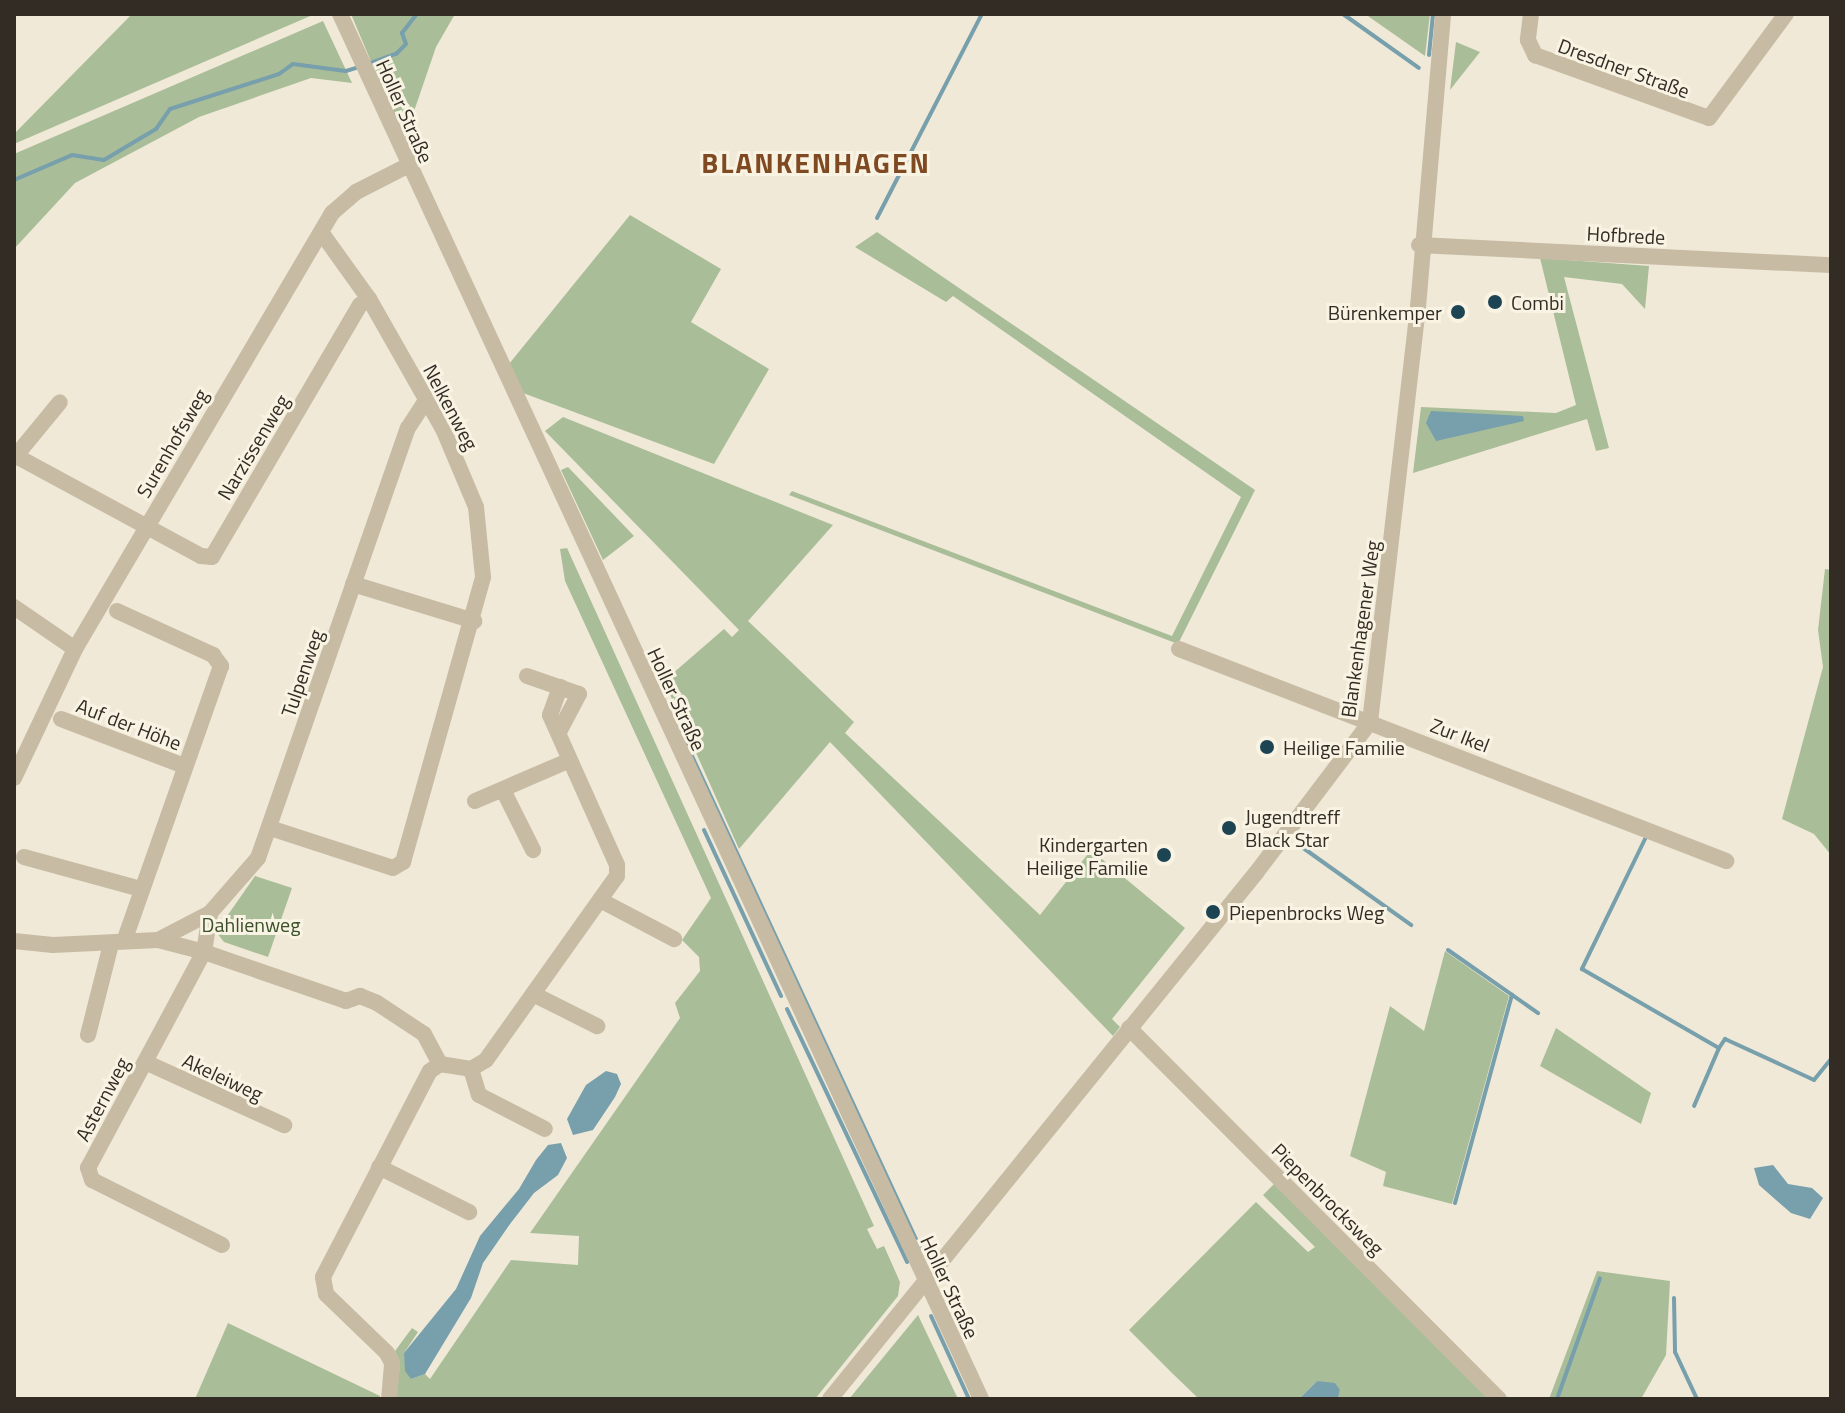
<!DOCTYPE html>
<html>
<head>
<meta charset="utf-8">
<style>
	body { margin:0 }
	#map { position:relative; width:1845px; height:1413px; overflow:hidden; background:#f0e9d7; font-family:"Titillium Web",sans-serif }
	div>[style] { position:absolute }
	.green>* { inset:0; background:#a9be98 }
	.water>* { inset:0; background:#779fac }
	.stream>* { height:4px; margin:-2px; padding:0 2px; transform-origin:2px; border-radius:2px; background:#779fac }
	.minor>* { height:16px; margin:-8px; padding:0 8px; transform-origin:8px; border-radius:8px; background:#c7bba4 }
	.dots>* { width:22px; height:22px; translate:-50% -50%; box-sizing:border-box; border:4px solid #f8f3e3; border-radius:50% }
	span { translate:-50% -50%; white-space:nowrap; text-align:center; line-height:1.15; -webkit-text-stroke:6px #f8f3e3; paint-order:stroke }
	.street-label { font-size:20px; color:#332c25 }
	.poi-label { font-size:20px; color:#332c25 }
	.left { translate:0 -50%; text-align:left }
	.right { translate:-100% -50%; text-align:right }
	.park-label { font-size:20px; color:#3a502a }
	.district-label { font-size:28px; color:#7f4a21; font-weight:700; letter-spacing:2px }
	.frame { position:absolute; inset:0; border:16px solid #332c25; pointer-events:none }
</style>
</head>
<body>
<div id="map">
	<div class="green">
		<div style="clip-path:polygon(132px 14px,315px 14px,14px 144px,14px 134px)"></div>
		<div style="clip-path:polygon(351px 14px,455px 14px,436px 47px,411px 120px,396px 121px)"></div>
		<div style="clip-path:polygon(1365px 14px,1430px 14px,1425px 56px)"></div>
		<div style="clip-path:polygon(323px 21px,352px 83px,311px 78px,199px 117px,75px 183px,14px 249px,14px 154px)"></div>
		<div style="clip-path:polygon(1456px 42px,1480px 52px,1450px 90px)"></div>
		<div style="clip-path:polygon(630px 215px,721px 269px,691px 322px,769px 369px,714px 464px,523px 393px,509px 364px)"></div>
		<div style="clip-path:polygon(877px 232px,1255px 490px,1178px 644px,789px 495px,792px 491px,1172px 636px,1241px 497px,953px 296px,946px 302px,855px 247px)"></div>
		<div style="clip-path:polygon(1540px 258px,1649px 266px,1645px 309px,1622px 284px,1564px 277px,1609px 448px,1596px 451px,1587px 419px,1413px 473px,1421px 407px,1556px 413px,1576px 405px)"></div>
		<div style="clip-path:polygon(563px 417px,833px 525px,748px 621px,854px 722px,845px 733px,1040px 915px,1091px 850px,1185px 928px,1112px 1019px,1120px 1027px,1113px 1036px,830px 742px,739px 849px,664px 681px,724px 629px,732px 637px,739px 630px,545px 431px)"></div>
		<div style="clip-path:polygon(568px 467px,634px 536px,603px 560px,561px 470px)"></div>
		<div style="clip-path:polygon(567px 548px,874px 1226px,867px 1229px,877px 1249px,884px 1246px,900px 1282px,898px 1296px,815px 1399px,396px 1399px,400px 1362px,395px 1351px,412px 1328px,418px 1332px,404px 1353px,411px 1379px,425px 1374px,430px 1379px,511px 1260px,578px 1265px,579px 1236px,530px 1233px,680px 1018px,675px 1003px,700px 971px,699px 957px,682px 940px,711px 898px,565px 581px,560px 549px)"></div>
		<div style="clip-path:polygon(1825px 569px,1831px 570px,1831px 855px,1814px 834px,1782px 819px,1823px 667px,1818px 630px)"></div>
		<div style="clip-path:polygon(255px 876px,292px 888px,268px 957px,224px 942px,216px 932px)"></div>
		<div style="clip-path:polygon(1445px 951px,1509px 996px,1452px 1204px,1383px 1186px,1386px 1172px,1350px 1156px,1390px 1006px,1424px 1031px)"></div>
		<div style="clip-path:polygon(1556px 1028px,1651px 1093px,1641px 1124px,1540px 1066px)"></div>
		<div style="clip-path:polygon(1275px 1183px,1491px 1399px,1338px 1399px,1340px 1390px,1317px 1381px,1299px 1399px,1199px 1399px,1172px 1373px,1129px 1330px,1256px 1202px,1308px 1252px,1315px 1247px,1263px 1195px)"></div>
		<div style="clip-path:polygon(1597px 1271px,1670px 1281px,1666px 1355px,1641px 1399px,1549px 1399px)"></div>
		<div style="clip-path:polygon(918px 1315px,958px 1399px,849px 1399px)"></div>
		<div style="clip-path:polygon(228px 1323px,380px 1396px,380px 1399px,195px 1399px)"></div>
	</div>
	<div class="water">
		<div style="clip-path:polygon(1431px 411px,1523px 416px,1524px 421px,1436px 441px,1426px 423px)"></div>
		<div style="clip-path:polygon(606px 1071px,617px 1074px,621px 1084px,615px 1097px,593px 1130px,573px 1135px,567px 1119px,586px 1085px)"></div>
		<div style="clip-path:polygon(561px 1143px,567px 1158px,558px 1175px,534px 1193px,510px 1224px,483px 1263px,471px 1298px,425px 1374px,411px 1379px,405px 1371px,404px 1353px,456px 1289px,480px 1236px,519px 1189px,536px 1160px,548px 1145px)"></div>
		<div style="clip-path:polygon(1773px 1165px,1788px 1184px,1812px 1188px,1823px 1198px,1810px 1219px,1791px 1213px,1759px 1185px,1754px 1168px)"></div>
		<div style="clip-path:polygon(1317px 1381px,1335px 1383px,1340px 1390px,1338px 1399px,1299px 1399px)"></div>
	</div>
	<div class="stream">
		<div style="left:1343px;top:14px;width:93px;rotate:35.4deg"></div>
		<div style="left:1429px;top:55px;width:41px;rotate:-84.4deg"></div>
		<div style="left:368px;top:64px;width:30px;rotate:-20deg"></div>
		<div style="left:396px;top:54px;width:14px;rotate:-45deg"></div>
		<div style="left:406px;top:44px;width:12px;rotate:-110deg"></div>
		<div style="left:402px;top:33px;width:24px;rotate:-52deg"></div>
		<div style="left:14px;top:180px;width:63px;rotate:-23.3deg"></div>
		<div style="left:72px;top:155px;width:32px;rotate:9deg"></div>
		<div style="left:104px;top:160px;width:61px;rotate:-30.8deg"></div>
		<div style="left:156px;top:129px;width:24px;rotate:-55deg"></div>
		<div style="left:170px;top:109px;width:114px;rotate:-17.8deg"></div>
		<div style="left:279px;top:74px;width:17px;rotate:-36deg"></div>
		<div style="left:293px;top:64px;width:53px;rotate:7.5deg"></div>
		<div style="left:346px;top:71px;width:14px;rotate:-17deg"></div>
		<div style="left:877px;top:218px;width:229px;rotate:-62.8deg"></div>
		<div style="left:679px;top:728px;width:573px;rotate:65.13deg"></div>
		<div style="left:704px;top:830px;width:183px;rotate:65.1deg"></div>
		<div style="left:1646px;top:837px;width:147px;rotate:115.9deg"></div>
		<div style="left:1582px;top:969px;width:158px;rotate:30deg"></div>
		<div style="left:1719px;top:1048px;width:63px;rotate:113.3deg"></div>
		<div style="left:1299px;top:845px;width:138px;rotate:35.5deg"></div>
		<div style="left:1448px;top:950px;width:110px;rotate:35deg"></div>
		<div style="left:787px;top:1009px;width:280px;rotate:64.6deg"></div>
		<div style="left:1719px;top:1048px;width:11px;rotate:-56deg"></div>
		<div style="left:1725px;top:1039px;width:98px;rotate:24.7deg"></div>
		<div style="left:1814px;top:1080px;width:27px;rotate:-51deg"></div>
		<div style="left:1455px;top:1203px;width:216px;rotate:-74.7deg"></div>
		<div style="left:1674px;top:1298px;width:54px;rotate:88.9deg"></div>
		<div style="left:1675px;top:1352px;width:52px;rotate:64.9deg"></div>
		<div style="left:931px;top:1316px;width:91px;rotate:65.4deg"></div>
		<div style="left:1557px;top:1399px;width:128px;rotate:-70.4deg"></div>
	</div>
	<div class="minor">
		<div style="left:340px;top:14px;width:1526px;rotate:65.16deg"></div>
		<div style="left:1531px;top:14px;width:26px;rotate:97deg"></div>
		<div style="left:1528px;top:40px;width:17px;rotate:65deg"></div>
		<div style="left:1535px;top:55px;width:185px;rotate:19.9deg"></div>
		<div style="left:1709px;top:118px;width:129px;rotate:-53.5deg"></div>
		<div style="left:1419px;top:245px;width:412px;rotate:2.8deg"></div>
		<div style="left:16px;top:456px;width:210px;rotate:28.4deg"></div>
		<div style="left:201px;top:556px;width:11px;rotate:5deg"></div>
		<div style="left:212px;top:557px;width:292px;rotate:-59.6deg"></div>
		<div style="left:360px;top:305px;width:11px;rotate:-34deg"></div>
		<div style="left:14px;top:458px;width:72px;rotate:-50.6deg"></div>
		<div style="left:353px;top:584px;width:127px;rotate:17deg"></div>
		<div style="left:14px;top:607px;width:74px;rotate:34.5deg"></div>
		<div style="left:117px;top:611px;width:106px;rotate:24.6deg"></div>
		<div style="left:213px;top:655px;width:14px;rotate:54deg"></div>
		<div style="left:221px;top:666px;width:288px;rotate:109.4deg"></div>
		<div style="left:1179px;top:649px;width:587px;rotate:21.18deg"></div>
		<div style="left:527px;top:676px;width:55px;rotate:19.1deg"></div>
		<div style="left:579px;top:694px;width:43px;rotate:117.8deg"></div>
		<div style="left:61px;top:719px;width:132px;rotate:20.9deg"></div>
		<div style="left:14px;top:778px;width:143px;rotate:-64.7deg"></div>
		<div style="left:75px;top:649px;width:506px;rotate:-59.48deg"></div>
		<div style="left:332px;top:213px;width:32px;rotate:-41deg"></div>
		<div style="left:356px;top:192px;width:57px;rotate:-27deg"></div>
		<div style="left:504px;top:792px;width:65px;rotate:63.4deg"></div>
		<div style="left:475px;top:801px;width:103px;rotate:-23.3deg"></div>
		<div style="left:270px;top:828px;width:129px;rotate:18deg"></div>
		<div style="left:393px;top:868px;width:12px;rotate:-31deg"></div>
		<div style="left:403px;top:862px;width:296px;rotate:-74.3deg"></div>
		<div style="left:483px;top:577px;width:70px;rotate:-95.7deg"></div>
		<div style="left:476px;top:507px;width:85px;rotate:-112.9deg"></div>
		<div style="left:443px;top:429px;width:150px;rotate:-119.6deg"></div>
		<div style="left:369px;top:299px;width:82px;rotate:-125.6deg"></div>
		<div style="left:24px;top:857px;width:121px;rotate:15.3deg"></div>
		<div style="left:600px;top:900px;width:84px;rotate:27.8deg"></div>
		<div style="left:158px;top:940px;width:59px;rotate:-27.4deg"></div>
		<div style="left:14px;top:941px;width:39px;rotate:6deg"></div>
		<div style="left:53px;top:945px;width:105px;rotate:-2.7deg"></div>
		<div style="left:158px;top:940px;width:48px;rotate:14.6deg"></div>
		<div style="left:204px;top:952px;width:150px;rotate:19deg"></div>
		<div style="left:346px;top:1001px;width:15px;rotate:-20deg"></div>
		<div style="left:360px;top:996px;width:18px;rotate:22deg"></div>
		<div style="left:377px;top:1003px;width:56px;rotate:33.4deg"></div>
		<div style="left:424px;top:1034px;width:34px;rotate:62deg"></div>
		<div style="left:440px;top:1064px;width:31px;rotate:9deg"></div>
		<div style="left:471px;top:1069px;width:17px;rotate:-31deg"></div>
		<div style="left:486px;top:1060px;width:226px;rotate:-54.6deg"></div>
		<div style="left:617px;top:876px;width:11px;rotate:-90deg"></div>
		<div style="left:617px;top:865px;width:164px;rotate:-114.1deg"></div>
		<div style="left:550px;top:715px;width:30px;rotate:-70deg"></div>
		<div style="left:533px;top:994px;width:72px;rotate:26.6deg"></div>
		<div style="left:1129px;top:1028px;width:524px;rotate:45.08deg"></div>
		<div style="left:88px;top:1035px;width:94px;rotate:-75.8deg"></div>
		<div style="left:145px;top:1062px;width:153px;rotate:24.4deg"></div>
		<div style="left:471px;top:1069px;width:27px;rotate:73deg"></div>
		<div style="left:479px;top:1095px;width:74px;rotate:27.3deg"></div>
		<div style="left:379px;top:1167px;width:101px;rotate:26.6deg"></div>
		<div style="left:222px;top:1245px;width:145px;rotate:-153.4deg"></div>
		<div style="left:92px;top:1180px;width:13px;rotate:-108deg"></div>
		<div style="left:88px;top:1168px;width:245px;rotate:-61.8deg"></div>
		<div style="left:204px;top:952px;width:39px;rotate:-81deg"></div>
		<div style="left:210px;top:913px;width:73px;rotate:-48.9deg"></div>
		<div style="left:258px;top:858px;width:455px;rotate:-70.8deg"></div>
		<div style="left:408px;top:428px;width:35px;rotate:-57deg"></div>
		<div style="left:389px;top:1399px;width:36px;rotate:-85deg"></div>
		<div style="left:392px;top:1363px;width:11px;rotate:-117deg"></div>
		<div style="left:387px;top:1353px;width:85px;rotate:-136deg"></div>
		<div style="left:326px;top:1294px;width:17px;rotate:-100deg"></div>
		<div style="left:323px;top:1277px;width:232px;rotate:-62.6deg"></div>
		<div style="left:430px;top:1071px;width:12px;rotate:-35deg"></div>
		<div style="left:830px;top:1399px;width:677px;rotate:-51deg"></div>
		<div style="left:1256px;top:873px;width:189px;rotate:-52.9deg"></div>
		<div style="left:1370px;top:722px;width:418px;rotate:-83.4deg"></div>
		<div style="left:1418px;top:307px;width:294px;rotate:-85.1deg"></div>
	</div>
	<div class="dots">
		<div style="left:1495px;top:302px;background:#1c4453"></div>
		<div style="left:1458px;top:312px;background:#1c4453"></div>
		<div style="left:1267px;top:747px;background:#1c4453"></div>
		<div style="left:1229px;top:828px;background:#1c4453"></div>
		<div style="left:1164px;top:855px;background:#1c4453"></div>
		<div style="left:1213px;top:912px;background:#1c4453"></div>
	</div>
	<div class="street-label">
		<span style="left:1624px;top:68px;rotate:20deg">Dresdner Straße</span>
		<span style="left:405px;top:111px;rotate:66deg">Holler Straße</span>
		<span style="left:1626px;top:235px;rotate:3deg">Hofbrede</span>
		<span style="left:451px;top:407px;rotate:62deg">Nelkenweg</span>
		<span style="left:172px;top:443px;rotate:-60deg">Surenhofsweg</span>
		<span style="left:253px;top:447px;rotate:-59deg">Narzissenweg</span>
		<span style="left:1360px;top:629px;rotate:-82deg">Blankenhagener Weg</span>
		<span style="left:302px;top:673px;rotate:-71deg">Tulpenweg</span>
		<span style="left:677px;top:699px;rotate:65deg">Holler Straße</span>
		<span style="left:129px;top:724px;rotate:21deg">Auf der Höhe</span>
		<span style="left:1460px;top:735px;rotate:21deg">Zur Ikel</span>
		<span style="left:223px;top:1077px;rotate:25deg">Akeleiweg</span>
		<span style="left:102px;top:1099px;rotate:-62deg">Asternweg</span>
		<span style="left:1328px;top:1199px;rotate:45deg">Piepenbrocksweg</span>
		<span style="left:950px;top:1287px;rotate:65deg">Holler Straße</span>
	</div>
	<div class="poi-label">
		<span class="left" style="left:1511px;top:302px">Combi</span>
		<span class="right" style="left:1442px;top:312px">Bürenkemper</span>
		<span class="left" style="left:1283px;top:747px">Heilige Familie</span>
		<span class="left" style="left:1245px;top:828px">Jugendtreff<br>Black Star</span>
		<span class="right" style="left:1148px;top:856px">Kindergarten<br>Heilige Familie</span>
		<span class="left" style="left:1229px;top:912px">Piepenbrocks Weg</span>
	</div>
	<div class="park-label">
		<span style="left:251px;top:924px">Dahlienweg</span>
	</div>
	<div class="district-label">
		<span style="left:816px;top:163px">BLANKENHAGEN</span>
	</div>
	<div class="frame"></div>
</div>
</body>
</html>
